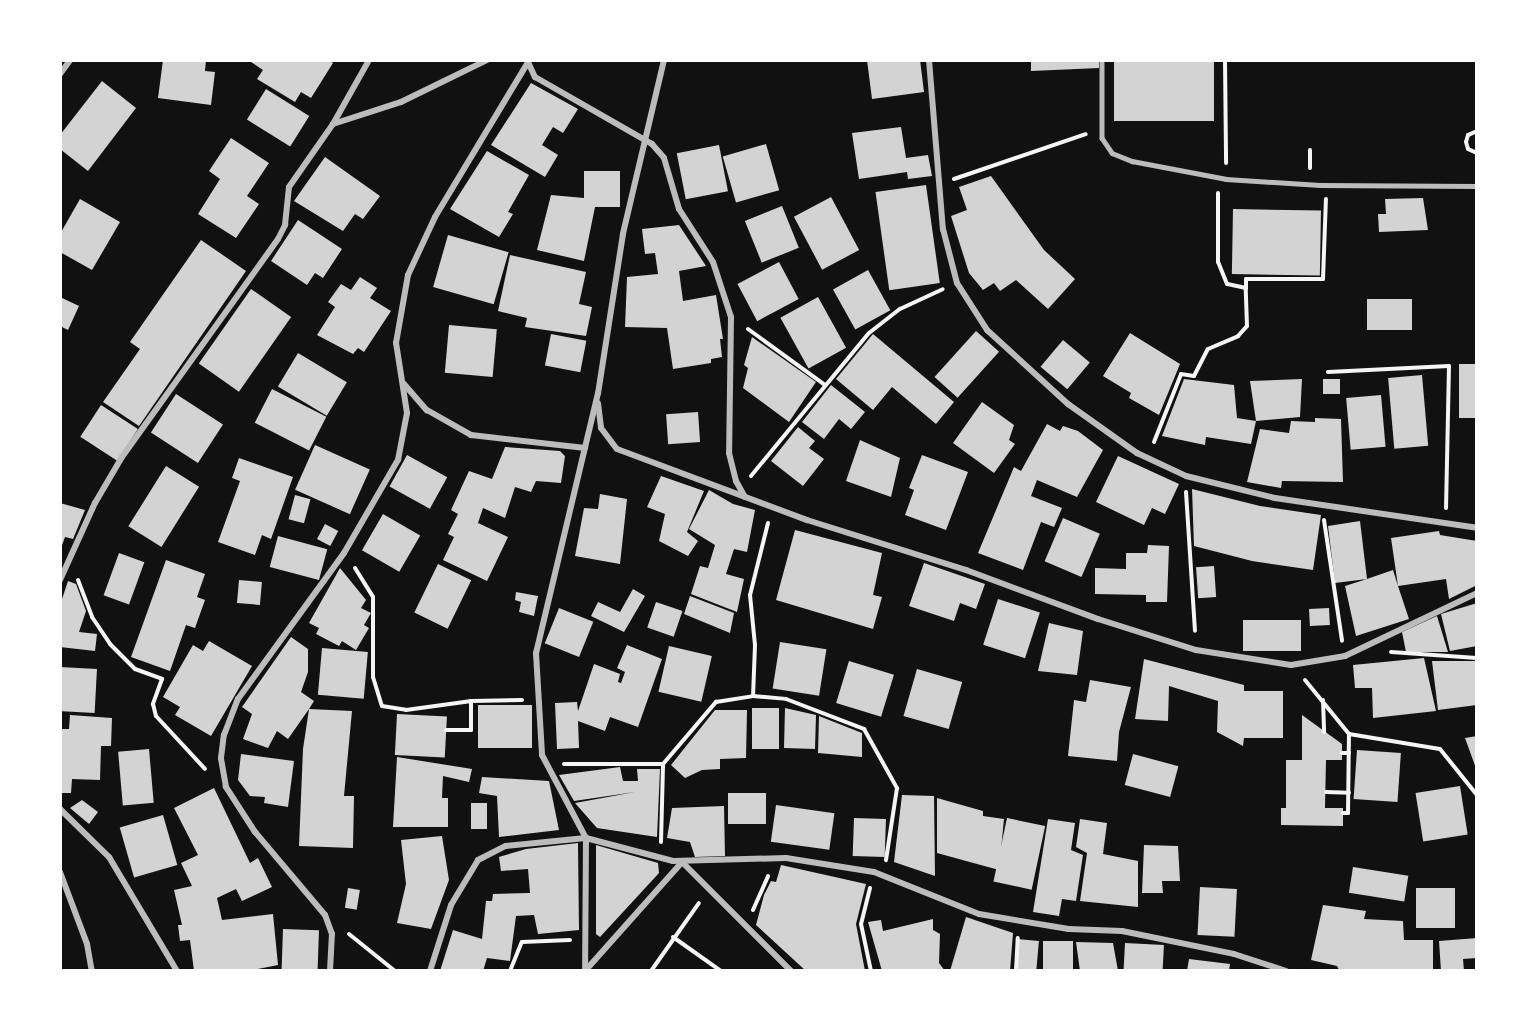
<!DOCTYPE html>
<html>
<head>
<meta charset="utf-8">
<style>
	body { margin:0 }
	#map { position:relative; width:1537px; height:1031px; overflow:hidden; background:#111; font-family:Inter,sans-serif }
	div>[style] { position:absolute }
	.building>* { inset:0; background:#d3d3d3; transform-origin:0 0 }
	.path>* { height:4px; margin:-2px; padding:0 2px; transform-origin:2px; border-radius:2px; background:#f5f5f5 }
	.service>* { height:4.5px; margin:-2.25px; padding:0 2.25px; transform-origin:2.25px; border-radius:2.25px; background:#bcbcbc }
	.minor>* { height:6px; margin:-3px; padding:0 3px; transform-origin:3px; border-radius:3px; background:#bcbcbc }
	span { translate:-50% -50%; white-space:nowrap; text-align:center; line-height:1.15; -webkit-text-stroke:5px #fff; paint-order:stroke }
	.frame { position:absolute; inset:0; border:62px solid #fff; pointer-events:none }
</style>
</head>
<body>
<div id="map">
	<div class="building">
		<div style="clip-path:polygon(163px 60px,206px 60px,205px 71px,215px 72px,211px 105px,158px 98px)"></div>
		<div style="clip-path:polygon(248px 60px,329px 60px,333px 63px,311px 98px,301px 92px,295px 102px,257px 79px,263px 70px)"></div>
		<div style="clip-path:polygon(867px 60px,920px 60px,924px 92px,872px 99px)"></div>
		<div style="clip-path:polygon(1031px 60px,1099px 60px,1099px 68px,1031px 71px)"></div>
		<div style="left:1114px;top:60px;width:100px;height:61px"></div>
		<div style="clip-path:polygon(102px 81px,136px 108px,88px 171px,60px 149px,60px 135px)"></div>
		<div style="clip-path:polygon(531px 83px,578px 109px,563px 133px,553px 127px,542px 145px,558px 155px,545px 177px,491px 145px)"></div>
		<div style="left:266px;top:89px;width:51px;height:36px;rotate:32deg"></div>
		<div style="clip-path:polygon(901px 127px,906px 158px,928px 155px,932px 176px,908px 179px,907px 172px,859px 179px,852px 133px)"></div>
		<div style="clip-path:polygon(231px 138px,269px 163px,247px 196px,259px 204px,236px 238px,198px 214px,220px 179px,209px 171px)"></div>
		<div style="left:766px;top:144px;width:48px;height:45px;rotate:74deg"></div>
		<div style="left:719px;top:145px;width:47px;height:43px;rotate:79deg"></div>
		<div style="clip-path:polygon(487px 151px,529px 175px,508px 212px,513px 214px,499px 237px,450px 209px)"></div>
		<div style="clip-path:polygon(325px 157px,380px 196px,363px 219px,355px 214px,343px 231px,294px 201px)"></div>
		<div style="clip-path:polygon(584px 171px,620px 171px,620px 207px,595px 207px,584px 261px,537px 250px,551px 195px,584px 198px)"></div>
		<div style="clip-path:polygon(991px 176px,1044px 250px,1075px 279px,1048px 309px,1016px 280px,1000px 291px,994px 283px,983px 290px,969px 273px,951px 216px,967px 210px,959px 187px)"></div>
		<div style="left:926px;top:185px;width:99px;height:51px;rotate:82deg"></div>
		<div style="left:831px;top:197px;width:60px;height:42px;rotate:62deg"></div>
		<div style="clip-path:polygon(1423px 198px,1428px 230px,1379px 232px,1378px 214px,1386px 214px,1385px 199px)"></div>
		<div style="clip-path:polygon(80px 199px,120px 222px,92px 270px,60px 252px,60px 234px)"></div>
		<div style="left:782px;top:206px;width:45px;height:40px;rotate:68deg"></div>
		<div style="left:1233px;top:209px;width:88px;height:65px;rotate:1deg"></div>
		<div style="clip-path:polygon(298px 220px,342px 249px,323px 278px,315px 273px,307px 285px,271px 261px)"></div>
		<div style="clip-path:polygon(679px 225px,706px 266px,679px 271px,683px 301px,716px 295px,723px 339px,720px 339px,722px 357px,711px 359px,711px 363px,673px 369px,667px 328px,625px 327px,627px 277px,658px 274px,655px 253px,645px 254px,642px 229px)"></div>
		<div style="left:448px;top:235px;width:63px;height:54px;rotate:16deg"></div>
		<div style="clip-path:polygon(201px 240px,246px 271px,139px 426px,103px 402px,140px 349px,130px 342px)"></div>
		<div style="clip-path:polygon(510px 255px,586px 272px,579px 304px,592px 307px,586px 336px,525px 327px,527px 318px,498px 311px)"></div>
		<div style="left:779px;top:262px;width:42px;height:47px;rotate:62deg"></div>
		<div style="left:868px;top:270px;width:46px;height:40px;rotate:61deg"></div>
		<div style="clip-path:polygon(360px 277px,377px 288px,370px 298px,391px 311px,364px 352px,358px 348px,353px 354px,317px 335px,335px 307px,328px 302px,341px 284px,351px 290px)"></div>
		<div style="left:251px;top:289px;width:49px;height:91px;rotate:35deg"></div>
		<div style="clip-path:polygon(60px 297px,79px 306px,68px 330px,62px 327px,60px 332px)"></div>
		<div style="left:818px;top:297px;width:58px;height:43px;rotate:61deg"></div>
		<div style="left:1367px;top:299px;width:45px;height:31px"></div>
		<div style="left:449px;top:325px;width:48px;height:48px;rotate:5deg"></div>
		<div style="left:976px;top:331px;width:31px;height:62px;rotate:42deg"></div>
		<div style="clip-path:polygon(1130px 333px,1180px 364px,1159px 415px,1129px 398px,1131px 393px,1103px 376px)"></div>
		<div style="left:551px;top:334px;width:36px;height:32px;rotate:11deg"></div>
		<div style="clip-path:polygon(873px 334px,954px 402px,936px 424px,892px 387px,873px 410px,836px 379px)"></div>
		<div style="clip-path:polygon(752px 337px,816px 382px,789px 422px,743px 388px,748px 368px,744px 365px)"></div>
		<div style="left:1063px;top:340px;width:35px;height:35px;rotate:40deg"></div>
		<div style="left:298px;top:353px;width:57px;height:39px;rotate:31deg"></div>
		<div style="left:1459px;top:364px;width:18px;height:54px"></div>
		<div style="left:1422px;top:375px;width:71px;height:34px;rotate:85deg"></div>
		<div style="clip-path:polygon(1184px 379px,1234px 385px,1237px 418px,1256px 421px,1251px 444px,1206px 437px,1205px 445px,1162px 436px)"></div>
		<div style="clip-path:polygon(1302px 379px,1300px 417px,1256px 421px,1250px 381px)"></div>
		<div style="left:1340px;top:379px;width:15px;height:17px;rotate:90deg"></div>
		<div style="clip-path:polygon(831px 385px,865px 412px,851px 429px,839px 419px,824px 439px,802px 422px)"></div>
		<div style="left:272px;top:389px;width:61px;height:38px;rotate:27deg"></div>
		<div style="left:176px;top:394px;width:56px;height:46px;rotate:33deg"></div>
		<div style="left:1381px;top:395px;width:52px;height:35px;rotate:85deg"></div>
		<div style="clip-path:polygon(982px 402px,1014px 425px,1009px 440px,1015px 444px,994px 473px,953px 443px)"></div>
		<div style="left:101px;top:405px;width:44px;height:38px;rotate:33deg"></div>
		<div style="left:698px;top:412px;width:30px;height:32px;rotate:86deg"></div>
		<div style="clip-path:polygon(1315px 418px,1341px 419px,1343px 482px,1282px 481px,1281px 488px,1247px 482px,1260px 429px,1289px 433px,1291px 421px,1315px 422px)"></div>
		<div style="clip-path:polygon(1047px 424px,1060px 431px,1063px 426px,1078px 431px,1103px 450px,1077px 497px,1037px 480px,1031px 496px,1062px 508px,1054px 527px,1041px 522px,1023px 570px,978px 553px,1014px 467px,1021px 471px)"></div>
		<div style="clip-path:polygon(798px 427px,815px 441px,809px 448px,824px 459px,803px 486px,771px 461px)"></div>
		<div style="clip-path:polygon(860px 440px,900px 458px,891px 497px,846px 481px)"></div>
		<div style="left:315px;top:445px;width:60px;height:49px;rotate:24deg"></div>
		<div style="clip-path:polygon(505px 447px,560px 451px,565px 456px,561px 483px,536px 481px,531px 492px,515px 487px,505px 518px,483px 508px,478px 523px,508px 537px,487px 581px,443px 560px,454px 537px,448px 534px,458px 514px,451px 510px,469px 471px,492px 479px)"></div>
		<div style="left:407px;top:455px;width:46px;height:36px;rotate:29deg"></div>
		<div style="clip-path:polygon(922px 455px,968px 472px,946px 530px,905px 515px,914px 490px,909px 488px)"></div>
		<div style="clip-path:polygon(1118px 456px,1179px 484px,1165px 514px,1152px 508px,1144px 525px,1096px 502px)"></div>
		<div style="clip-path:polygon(239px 458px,293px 477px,271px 539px,262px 535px,255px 555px,218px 542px,240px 481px,232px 478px)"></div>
		<div style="left:166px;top:466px;width:39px;height:71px;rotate:32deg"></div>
		<div style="clip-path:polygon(661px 476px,704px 491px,687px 532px,698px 541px,688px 556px,659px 541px,665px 514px,647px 507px)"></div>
		<div style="clip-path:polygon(1192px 489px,1260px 506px,1321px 515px,1313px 570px,1252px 561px,1194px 546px)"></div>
		<div style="clip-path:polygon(709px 490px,733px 504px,755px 510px,747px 552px,734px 549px,726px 574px,744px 579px,737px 612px,691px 594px,700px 566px,708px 568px,715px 545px,689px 529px)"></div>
		<div style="clip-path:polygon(600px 494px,627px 499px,620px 564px,575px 556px,584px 508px,598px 509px)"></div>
		<div style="left:295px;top:495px;width:16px;height:25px;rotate:15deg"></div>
		<div style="clip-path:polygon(60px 503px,85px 510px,73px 539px,65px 537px,60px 551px)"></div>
		<div style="left:383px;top:514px;width:43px;height:42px;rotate:30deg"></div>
		<div style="left:1063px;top:518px;width:40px;height:47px;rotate:23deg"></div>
		<div style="clip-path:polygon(1360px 521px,1367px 579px,1393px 570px,1398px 586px,1391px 538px,1439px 531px,1440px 535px,1477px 541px,1477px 585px,1449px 599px,1446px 579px,1398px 586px,1409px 619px,1356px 636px,1345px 586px,1367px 579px,1335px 583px,1328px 526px)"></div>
		<div style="left:325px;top:524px;width:15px;height:17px;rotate:28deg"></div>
		<div style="clip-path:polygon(795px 530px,882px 553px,873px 595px,882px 597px,873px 629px,776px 600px)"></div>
		<div style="left:278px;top:536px;width:51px;height:32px;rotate:15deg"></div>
		<div style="clip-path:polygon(1148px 545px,1169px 546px,1167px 602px,1146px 602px,1146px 595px,1095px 594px,1095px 568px,1126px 569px,1126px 553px,1147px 553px)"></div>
		<div style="left:119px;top:553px;width:27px;height:45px;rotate:20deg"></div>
		<div style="clip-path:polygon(166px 560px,205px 574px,197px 597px,205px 600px,195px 628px,186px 625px,170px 671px,131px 657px)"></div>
		<div style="clip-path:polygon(924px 563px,985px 584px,976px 609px,960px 603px,954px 621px,909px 606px)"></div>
		<div style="left:438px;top:564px;width:37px;height:54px;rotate:26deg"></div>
		<div style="left:1214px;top:566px;width:31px;height:18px;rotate:86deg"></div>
		<div style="clip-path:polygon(340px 568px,366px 600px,361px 608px,371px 613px,364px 625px,369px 628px,356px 650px,342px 641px,339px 646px,316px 634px,319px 628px,309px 623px)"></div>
		<div style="left:239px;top:580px;width:23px;height:23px;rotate:5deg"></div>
		<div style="clip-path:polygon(68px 581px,76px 584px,86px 611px,79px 632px,97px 634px,95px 651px,60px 647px,60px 605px)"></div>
		<div style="clip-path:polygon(633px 589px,645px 596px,624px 632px,591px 616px,598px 602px,620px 612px)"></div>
		<div style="clip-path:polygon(516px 592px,538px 596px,534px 616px,519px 612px,521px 602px,515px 600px)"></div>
		<div style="clip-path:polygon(690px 596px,734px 613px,730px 633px,684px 614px)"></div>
		<div style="left:998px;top:599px;width:44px;height:48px;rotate:18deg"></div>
		<div style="left:656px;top:602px;width:28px;height:27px;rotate:19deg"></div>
		<div style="clip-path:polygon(1477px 603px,1477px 646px,1450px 651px,1441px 614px)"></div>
		<div style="left:559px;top:608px;width:37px;height:38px;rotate:22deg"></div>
		<div style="left:1329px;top:608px;width:17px;height:20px;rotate:87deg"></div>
		<div style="clip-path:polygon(1437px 616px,1448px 652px,1406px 652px,1402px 632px)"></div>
		<div style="left:1243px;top:620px;width:58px;height:31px"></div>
		<div style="clip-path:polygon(1049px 623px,1083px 631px,1077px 675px,1038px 671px)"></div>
		<div style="clip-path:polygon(291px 637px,308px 649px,308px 672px,301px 692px,314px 701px,309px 709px,352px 711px,344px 796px,354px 796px,353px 848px,299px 846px,303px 749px,309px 709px,288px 739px,277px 731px,268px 748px,243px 739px,252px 714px,242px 707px)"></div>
		<div style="clip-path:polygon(209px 641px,252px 666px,211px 736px,175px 715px,180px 707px,163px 697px,193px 645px,203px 651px)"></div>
		<div style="left:780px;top:642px;width:47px;height:47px;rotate:9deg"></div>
		<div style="clip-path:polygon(627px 645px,662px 659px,638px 727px,610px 717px,605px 731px,578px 721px,579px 748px,557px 749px,555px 703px,577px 702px,578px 711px,594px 664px,620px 674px,618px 682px,621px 683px,625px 672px,617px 668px)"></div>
		<div style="left:669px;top:646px;width:44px;height:47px;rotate:13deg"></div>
		<div style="left:322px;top:648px;width:46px;height:47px;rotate:5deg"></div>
		<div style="clip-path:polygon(1424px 658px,1436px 711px,1373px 718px,1372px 688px,1355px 688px,1353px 665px)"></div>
		<div style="clip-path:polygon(1144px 659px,1244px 685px,1244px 691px,1283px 691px,1283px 738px,1244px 738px,1243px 746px,1217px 732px,1218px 701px,1169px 686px,1168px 721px,1135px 719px)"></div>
		<div style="left:849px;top:661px;width:47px;height:44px;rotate:17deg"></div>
		<div style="clip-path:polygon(1432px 661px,1477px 661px,1477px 705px,1438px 710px)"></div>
		<div style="left:60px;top:667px;width:37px;height:44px;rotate:3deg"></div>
		<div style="left:917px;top:669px;width:47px;height:49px;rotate:16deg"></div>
		<div style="clip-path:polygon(1090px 680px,1131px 687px,1119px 732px,1117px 761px,1068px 756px,1074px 700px,1086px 702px)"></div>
		<div style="left:478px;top:705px;width:54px;height:43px"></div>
		<div style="left:752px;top:708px;width:27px;height:41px"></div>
		<div style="clip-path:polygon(785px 708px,816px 715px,815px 749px,784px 748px)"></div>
		<div style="clip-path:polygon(715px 710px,747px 710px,746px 758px,720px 759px,720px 769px,702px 770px,685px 778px,671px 765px)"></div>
		<div style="left:397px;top:714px;width:50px;height:41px;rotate:3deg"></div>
		<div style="clip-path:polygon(70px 715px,112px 718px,111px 746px,101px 746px,100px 780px,72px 779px,71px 793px,60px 793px,60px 729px,69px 729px)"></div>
		<div style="clip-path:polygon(1302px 715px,1342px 744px,1342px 760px,1326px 760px,1325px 808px,1343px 808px,1343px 826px,1281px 825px,1281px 808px,1286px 808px,1286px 760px,1302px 760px)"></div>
		<div style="clip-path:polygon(819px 716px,862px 733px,862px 757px,818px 753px)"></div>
		<div style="clip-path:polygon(1477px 736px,1477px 771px,1465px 738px)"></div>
		<div style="left:149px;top:749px;width:54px;height:31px;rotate:85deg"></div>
		<div style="left:1357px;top:750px;width:44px;height:49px;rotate:4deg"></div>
		<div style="clip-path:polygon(241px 754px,294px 761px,288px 807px,264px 803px,265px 797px,250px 796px,238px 780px)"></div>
		<div style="left:1133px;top:754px;width:47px;height:32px;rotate:15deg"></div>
		<div style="clip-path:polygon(397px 757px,472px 769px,469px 782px,443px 776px,442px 798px,448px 798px,448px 827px,393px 827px)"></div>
		<div style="clip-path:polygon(620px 767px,623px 781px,638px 781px,637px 769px,660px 769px,657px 837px,597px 828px,575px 803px,635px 792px,574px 801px,559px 775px)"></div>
		<div style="clip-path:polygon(482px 777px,549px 781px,559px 830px,499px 837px,497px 796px,479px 793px)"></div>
		<div style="left:1460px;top:786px;width:49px;height:45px;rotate:81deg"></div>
		<div style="clip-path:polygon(214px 788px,250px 863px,258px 858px,272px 887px,242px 901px,236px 889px,217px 898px,222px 920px,273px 914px,278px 965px,247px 971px,194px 971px,190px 940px,180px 941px,178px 925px,182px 925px,174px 890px,192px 886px,181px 863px,198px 855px,174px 808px)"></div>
		<div style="left:728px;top:793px;width:38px;height:31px"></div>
		<div style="clip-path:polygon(902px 795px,934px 796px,935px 876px,894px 862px)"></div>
		<div style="clip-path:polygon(937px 798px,983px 811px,983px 816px,1004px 819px,999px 870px,937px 853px)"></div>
		<div style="clip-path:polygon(82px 800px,98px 812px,89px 824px,70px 808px)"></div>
		<div style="left:471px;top:803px;width:16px;height:26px"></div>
		<div style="left:776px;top:805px;width:59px;height:37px;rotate:8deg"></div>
		<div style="clip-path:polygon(724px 806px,725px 856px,695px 857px,690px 842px,667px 838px,672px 808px)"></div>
		<div style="left:163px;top:815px;width:52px;height:45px;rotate:74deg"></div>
		<div style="left:854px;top:818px;width:32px;height:38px;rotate:2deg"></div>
		<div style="left:1007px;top:818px;width:39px;height:65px;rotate:12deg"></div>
		<div style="clip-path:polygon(1048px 819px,1075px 823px,1071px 850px,1083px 855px,1076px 901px,1062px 899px,1059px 916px,1033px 912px)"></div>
		<div style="clip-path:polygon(1080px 819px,1107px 823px,1103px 854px,1138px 861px,1138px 907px,1080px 901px,1087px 853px,1076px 847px)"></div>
		<div style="clip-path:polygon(442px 836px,449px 880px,431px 929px,397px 923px,406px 884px,401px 840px)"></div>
		<div style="clip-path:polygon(578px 843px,579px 930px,538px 934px,534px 915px,516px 916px,510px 961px,487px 958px,483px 971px,440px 971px,453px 930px,482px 939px,486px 901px,492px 901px,493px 894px,530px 893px,528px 869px,501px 871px,499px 857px,526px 849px)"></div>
		<div style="clip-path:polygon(596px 845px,658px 863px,659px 873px,600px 937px,596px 934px)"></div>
		<div style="clip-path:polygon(1144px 845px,1178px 846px,1180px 881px,1162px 881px,1163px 893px,1142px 893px)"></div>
		<div style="clip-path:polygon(781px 865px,866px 884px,856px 924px,865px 971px,806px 971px,756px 925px,764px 895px,771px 881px,776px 882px)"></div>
		<div style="left:1353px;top:867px;width:56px;height:26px;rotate:9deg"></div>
		<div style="left:1200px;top:887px;width:37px;height:48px;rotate:3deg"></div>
		<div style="left:348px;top:888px;width:12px;height:20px;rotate:9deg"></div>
		<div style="left:1416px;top:888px;width:39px;height:40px"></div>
		<div style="clip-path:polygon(1323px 905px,1366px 911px,1364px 919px,1403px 921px,1404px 940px,1433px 940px,1433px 971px,1339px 970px,1337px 966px,1311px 960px)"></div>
		<div style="clip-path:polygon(966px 917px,1013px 933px,1010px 971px,950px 971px)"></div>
		<div style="clip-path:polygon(933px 919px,933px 930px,940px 934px,939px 963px,945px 971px,882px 971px,868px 922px,881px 920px,883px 931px)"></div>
		<div style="left:283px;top:929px;width:36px;height:42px;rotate:2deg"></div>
		<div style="clip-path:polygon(1477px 938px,1477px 958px,1463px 959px,1464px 971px,1441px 971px,1439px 941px)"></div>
		<div style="left:1017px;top:939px;width:22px;height:32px;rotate:5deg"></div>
		<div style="left:1043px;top:941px;width:30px;height:30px"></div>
		<div style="clip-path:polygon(1076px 942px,1113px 943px,1118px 971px,1080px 971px)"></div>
		<div style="left:1125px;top:943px;width:39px;height:27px;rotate:3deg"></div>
		<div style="clip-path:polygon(1189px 959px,1230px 964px,1229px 971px,1187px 971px)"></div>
	</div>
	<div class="path">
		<div style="left:1225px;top:60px;width:103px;rotate:89.4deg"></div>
		<div style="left:1477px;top:131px;width:10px;rotate:156deg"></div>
		<div style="left:1468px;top:135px;width:7px;rotate:106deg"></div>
		<div style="left:1466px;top:142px;width:7px;rotate:74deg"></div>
		<div style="left:1468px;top:149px;width:10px;rotate:24deg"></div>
		<div style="left:1310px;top:168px;width:18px;rotate:-90deg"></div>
		<div style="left:954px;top:179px;width:139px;rotate:-18.8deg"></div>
		<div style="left:1246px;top:288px;width:9px;rotate:-90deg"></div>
		<div style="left:1246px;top:279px;width:77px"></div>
		<div style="left:1323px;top:279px;width:80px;rotate:-87.9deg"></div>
		<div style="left:748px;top:329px;width:95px;rotate:36deg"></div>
		<div style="left:1328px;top:372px;width:121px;rotate:-2.8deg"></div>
		<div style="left:1449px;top:366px;width:142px;rotate:91.2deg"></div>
		<div style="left:1154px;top:442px;width:73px;rotate:-68.3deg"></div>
		<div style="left:1181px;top:374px;width:13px;rotate:9deg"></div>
		<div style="left:1194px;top:376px;width:30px;rotate:-63deg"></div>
		<div style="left:1208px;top:349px;width:33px;rotate:-23deg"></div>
		<div style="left:1238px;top:336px;width:13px;rotate:-48deg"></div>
		<div style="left:1247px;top:326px;width:38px;rotate:-92deg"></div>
		<div style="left:1246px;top:288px;width:19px;rotate:-168deg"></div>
		<div style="left:1227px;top:284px;width:24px;rotate:-112deg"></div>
		<div style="left:1218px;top:262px;width:69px;rotate:-90deg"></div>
		<div style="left:751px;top:476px;width:185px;rotate:-50.5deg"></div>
		<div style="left:869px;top:333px;width:39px;rotate:-38deg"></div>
		<div style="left:900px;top:309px;width:47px;rotate:-24.9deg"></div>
		<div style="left:1186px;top:492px;width:139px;rotate:86.3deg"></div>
		<div style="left:1324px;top:520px;width:122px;rotate:81.5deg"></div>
		<div style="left:768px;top:523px;width:74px;rotate:104deg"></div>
		<div style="left:750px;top:595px;width:50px;rotate:84.3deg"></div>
		<div style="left:755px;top:645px;width:51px;rotate:92.2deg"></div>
		<div style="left:753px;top:696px;width:33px;rotate:5deg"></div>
		<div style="left:786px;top:699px;width:84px;rotate:21deg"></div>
		<div style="left:864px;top:729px;width:68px;rotate:60.8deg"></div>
		<div style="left:897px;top:788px;width:73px;rotate:98.7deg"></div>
		<div style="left:355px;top:568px;width:34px;rotate:58deg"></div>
		<div style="left:373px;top:597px;width:80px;rotate:90deg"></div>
		<div style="left:373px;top:677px;width:30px;rotate:73deg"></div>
		<div style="left:382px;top:706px;width:24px;rotate:9deg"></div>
		<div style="left:406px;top:710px;width:66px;rotate:-7.9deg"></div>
		<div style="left:471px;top:701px;width:51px;rotate:-1.1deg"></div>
		<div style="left:78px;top:580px;width:40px;rotate:69deg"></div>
		<div style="left:92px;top:617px;width:32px;rotate:56deg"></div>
		<div style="left:110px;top:644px;width:35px;rotate:45deg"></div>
		<div style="left:135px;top:669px;width:29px;rotate:20deg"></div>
		<div style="left:162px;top:679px;width:27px;rotate:110deg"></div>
		<div style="left:153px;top:704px;width:12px;rotate:76deg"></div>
		<div style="left:156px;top:716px;width:72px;rotate:47.2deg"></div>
		<div style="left:1391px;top:652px;width:86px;rotate:4deg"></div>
		<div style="left:1305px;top:680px;width:70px;rotate:50.8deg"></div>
		<div style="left:1349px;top:734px;width:92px;rotate:9.4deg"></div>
		<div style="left:1440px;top:749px;width:59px;rotate:51.2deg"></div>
		<div style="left:1323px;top:700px;width:32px;rotate:88deg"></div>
		<div style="left:446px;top:730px;width:25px"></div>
		<div style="left:471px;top:730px;width:29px;rotate:-90deg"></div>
		<div style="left:1342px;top:753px;width:7px"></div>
		<div style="left:564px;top:764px;width:99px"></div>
		<div style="left:1326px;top:792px;width:23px;rotate:2deg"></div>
		<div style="left:1343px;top:813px;width:5px"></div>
		<div style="left:1348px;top:813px;width:79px;rotate:-89.3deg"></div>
		<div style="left:661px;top:842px;width:78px;rotate:-88.5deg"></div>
		<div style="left:663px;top:764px;width:82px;rotate:-49.5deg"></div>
		<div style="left:716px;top:702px;width:36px;rotate:-9deg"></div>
		<div style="left:870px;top:888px;width:37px;rotate:104deg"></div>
		<div style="left:861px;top:924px;width:48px;rotate:78deg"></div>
		<div style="left:753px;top:910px;width:37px;rotate:-66deg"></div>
		<div style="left:349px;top:934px;width:59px;rotate:38.8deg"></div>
		<div style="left:673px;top:937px;width:59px;rotate:35.3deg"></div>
		<div style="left:510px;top:971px;width:31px;rotate:-68deg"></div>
		<div style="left:522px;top:942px;width:48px;rotate:-2.4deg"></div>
		<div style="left:651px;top:971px;width:83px;rotate:-54.8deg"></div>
		<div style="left:1016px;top:971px;width:33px;rotate:-87deg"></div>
	</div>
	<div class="service">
		<div style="left:1102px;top:60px;width:78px;rotate:90deg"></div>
		<div style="left:1102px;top:138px;width:18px;rotate:56deg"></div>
		<div style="left:1112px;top:153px;width:22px;rotate:22deg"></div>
		<div style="left:1132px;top:161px;width:96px;rotate:10.8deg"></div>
		<div style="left:1226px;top:179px;width:94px;rotate:3.7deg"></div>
		<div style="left:1320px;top:185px;width:157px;rotate:0.4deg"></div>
	</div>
	<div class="minor">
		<div style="left:527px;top:60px;width:19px;rotate:65deg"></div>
		<div style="left:535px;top:77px;width:135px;rotate:29.8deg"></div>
		<div style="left:652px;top:144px;width:18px;rotate:49deg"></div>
		<div style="left:664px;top:158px;width:53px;rotate:73.6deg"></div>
		<div style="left:679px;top:209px;width:63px;rotate:57.3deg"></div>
		<div style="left:713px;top:262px;width:58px;rotate:71.9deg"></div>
		<div style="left:731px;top:317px;width:136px;rotate:90.8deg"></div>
		<div style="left:729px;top:453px;width:29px;rotate:76deg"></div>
		<div style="left:736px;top:481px;width:18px;rotate:61deg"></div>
		<div style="left:664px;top:60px;width:179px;rotate:103.3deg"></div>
		<div style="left:623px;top:234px;width:161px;rotate:98.9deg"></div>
		<div style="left:598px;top:393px;width:267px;rotate:103.4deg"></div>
		<div style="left:536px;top:653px;width:102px;rotate:86.6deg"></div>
		<div style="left:542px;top:755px;width:94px;rotate:62.1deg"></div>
		<div style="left:586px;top:838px;width:90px;rotate:14.8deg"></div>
		<div style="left:673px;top:861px;width:113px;rotate:-1.5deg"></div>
		<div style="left:786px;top:858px;width:89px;rotate:9deg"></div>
		<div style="left:874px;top:872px;width:113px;rotate:21.8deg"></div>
		<div style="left:979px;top:914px;width:91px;rotate:9.5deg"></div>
		<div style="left:1069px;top:929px;width:53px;rotate:2.2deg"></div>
		<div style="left:1122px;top:931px;width:114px;rotate:11.6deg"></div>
		<div style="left:1234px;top:954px;width:55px;rotate:18.1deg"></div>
		<div style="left:929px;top:60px;width:170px;rotate:85.3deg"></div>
		<div style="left:943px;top:229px;width:56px;rotate:75.5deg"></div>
		<div style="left:957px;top:283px;width:56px;rotate:57.4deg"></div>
		<div style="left:987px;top:330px;width:110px;rotate:42.4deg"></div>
		<div style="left:1068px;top:404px;width:85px;rotate:35.4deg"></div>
		<div style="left:1137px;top:453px;width:54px;rotate:25.1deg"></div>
		<div style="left:1186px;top:476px;width:92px;rotate:13.9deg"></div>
		<div style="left:1275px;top:498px;width:204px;rotate:8.4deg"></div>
		<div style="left:60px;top:74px;width:17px;rotate:-54deg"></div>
		<div style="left:333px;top:124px;width:71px;rotate:-17.9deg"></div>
		<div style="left:401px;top:102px;width:96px;rotate:-26deg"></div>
		<div style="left:404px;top:384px;width:35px;rotate:49deg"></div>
		<div style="left:427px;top:410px;width:51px;rotate:29.6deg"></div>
		<div style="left:471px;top:435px;width:115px;rotate:6.5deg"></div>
		<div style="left:598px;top:403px;width:25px;rotate:83deg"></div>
		<div style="left:601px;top:428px;width:26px;rotate:53deg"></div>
		<div style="left:617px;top:449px;width:203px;rotate:20.5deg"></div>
		<div style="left:807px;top:520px;width:167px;rotate:17.5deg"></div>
		<div style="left:966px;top:570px;width:141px;rotate:20.4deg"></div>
		<div style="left:1098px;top:619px;width:103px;rotate:17.6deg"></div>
		<div style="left:1196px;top:650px;width:96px;rotate:9deg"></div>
		<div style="left:1291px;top:665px;width:55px;rotate:-9.5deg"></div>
		<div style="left:1345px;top:656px;width:146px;rotate:-25.5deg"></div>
		<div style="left:60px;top:580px;width:85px;rotate:-65.6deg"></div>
		<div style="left:95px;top:503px;width:53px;rotate:-59.6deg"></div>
		<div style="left:122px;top:457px;width:268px;rotate:-54.4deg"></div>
		<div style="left:278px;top:239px;width:16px;rotate:-63deg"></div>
		<div style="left:285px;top:225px;width:38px;rotate:-84deg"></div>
		<div style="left:289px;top:187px;width:77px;rotate:-55.1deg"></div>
		<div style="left:333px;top:124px;width:73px;rotate:-60.6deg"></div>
		<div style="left:60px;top:809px;width:69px;rotate:44.4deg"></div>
		<div style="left:109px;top:857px;width:133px;rotate:59.2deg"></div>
		<div style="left:682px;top:862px;width:154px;rotate:45deg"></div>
		<div style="left:60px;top:872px;width:77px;rotate:69.4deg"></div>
		<div style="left:87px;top:944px;width:27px;rotate:80deg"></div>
		<div style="left:330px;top:971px;width:37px;rotate:-87deg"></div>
		<div style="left:332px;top:934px;width:20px;rotate:-110deg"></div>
		<div style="left:325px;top:915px;width:109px;rotate:-130.1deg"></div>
		<div style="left:255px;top:832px;width:54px;rotate:-122.8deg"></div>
		<div style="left:226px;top:787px;width:29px;rotate:-100deg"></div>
		<div style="left:221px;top:758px;width:23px;rotate:-83deg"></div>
		<div style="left:224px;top:735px;width:39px;rotate:-69deg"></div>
		<div style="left:238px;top:699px;width:180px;rotate:-54deg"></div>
		<div style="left:344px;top:553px;width:108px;rotate:-59.9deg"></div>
		<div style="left:398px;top:460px;width:48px;rotate:-79.2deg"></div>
		<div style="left:407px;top:413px;width:71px;rotate:-98.9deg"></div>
		<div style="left:396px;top:343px;width:69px;rotate:-80deg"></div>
		<div style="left:408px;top:275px;width:64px;rotate:-65deg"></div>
		<div style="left:435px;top:217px;width:181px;rotate:-59deg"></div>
		<div style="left:430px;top:971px;width:69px;rotate:-72.3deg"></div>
		<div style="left:451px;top:905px;width:52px;rotate:-59deg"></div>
		<div style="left:478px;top:860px;width:31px;rotate:-27deg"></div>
		<div style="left:506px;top:846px;width:80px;rotate:-5.7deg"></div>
		<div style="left:586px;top:838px;width:133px;rotate:90.4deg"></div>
		<div style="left:585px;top:971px;width:146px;rotate:-48.3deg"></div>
	</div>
	<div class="frame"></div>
</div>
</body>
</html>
